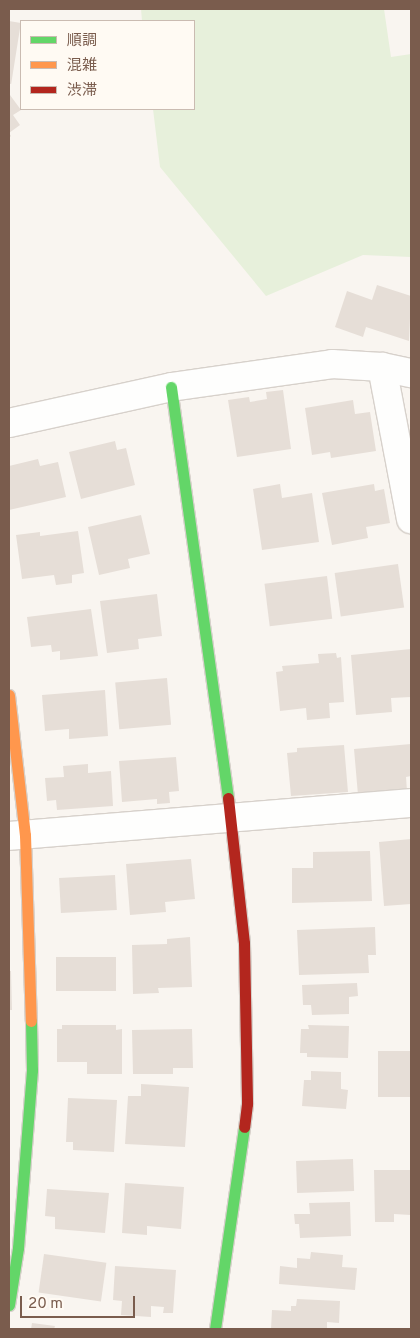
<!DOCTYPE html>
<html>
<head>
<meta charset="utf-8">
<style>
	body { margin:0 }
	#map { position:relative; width:420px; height:1338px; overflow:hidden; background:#f9f5f0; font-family:Overpass,"Noto Sans JP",sans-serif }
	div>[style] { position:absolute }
	.green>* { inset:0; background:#e7f0db }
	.building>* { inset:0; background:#e6ded7; transform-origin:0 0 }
	.roads { filter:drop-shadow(1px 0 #d7d1cb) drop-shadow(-1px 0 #d7d1cb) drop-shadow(0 1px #d7d1cb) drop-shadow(0 -1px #d7d1cb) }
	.street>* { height:28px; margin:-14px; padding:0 14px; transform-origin:14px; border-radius:14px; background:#fefefd }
	.fast>* { height:11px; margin:-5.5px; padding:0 5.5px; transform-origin:5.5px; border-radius:5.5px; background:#63d668 }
	.slow>* { height:11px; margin:-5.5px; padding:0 5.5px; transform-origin:5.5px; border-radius:5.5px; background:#ff974d }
	.jam>* { height:11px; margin:-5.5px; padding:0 5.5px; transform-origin:5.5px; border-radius:5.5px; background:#b3261e }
	span { translate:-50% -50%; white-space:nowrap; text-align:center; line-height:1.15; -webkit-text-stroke:4.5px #fffaf3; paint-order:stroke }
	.frame { position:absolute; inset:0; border:10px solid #7a5c4d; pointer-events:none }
	.legend { position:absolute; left:20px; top:20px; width:175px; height:90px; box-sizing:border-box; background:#fffaf3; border:1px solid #cabbb1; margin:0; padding:6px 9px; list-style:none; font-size:15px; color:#7a5c4d }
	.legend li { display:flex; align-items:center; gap:10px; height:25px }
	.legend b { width:25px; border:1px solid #cabbb1 }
	.scale { position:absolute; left:20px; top:1296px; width:115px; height:22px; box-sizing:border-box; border:2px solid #7a5c4d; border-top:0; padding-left:6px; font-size:15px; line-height:18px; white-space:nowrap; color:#7a5c4d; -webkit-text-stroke:4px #fffaf3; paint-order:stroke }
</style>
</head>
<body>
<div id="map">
	<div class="green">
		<div style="clip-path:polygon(141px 9px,384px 9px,391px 57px,411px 54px,411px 257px,363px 255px,266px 296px,160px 167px,153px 109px,194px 109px,194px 21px,142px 21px)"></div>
	</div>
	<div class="building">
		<div style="left:9px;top:21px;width:12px;height:62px;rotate:9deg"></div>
		<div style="clip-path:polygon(10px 95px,21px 110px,13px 115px,20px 125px,9px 133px,11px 136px,9px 138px)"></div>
		<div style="clip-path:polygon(377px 285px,411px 296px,409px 341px,366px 327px,363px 337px,335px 327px,347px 291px,372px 300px)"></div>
		<div style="clip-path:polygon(283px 390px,291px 449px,237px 457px,228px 400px,249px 397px,250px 402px,267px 399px,266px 392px)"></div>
		<div style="clip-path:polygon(353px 400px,355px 414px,370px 412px,376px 451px,331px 458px,330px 452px,312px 455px,305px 408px)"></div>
		<div style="clip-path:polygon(115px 441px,117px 450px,126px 448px,135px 485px,81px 499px,69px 452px)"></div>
		<div style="clip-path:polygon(38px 459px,40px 466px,58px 462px,66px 497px,9px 510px,9px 466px)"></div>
		<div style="clip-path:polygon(280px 484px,282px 498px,312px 493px,319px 542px,262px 550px,253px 489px)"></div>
		<div style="clip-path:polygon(374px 484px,375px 491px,384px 489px,390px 523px,366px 527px,368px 538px,332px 545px,322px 493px)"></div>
		<div style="clip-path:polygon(141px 515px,150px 554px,128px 559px,130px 568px,99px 575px,88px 527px)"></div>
		<div style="clip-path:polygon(78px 531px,84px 573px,72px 575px,72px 583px,56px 585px,54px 575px,22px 579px,16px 535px,40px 532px,40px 536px)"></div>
		<div style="left:398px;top:564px;width:44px;height:64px;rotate:82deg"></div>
		<div style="left:327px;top:576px;width:43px;height:63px;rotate:83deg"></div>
		<div style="clip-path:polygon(157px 594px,162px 636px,138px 639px,139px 649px,107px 653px,100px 601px)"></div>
		<div style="clip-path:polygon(91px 609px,98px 656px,60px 660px,60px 651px,52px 652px,51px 645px,31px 647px,27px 617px)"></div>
		<div style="clip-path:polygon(411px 649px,411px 697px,391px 698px,392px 712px,356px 715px,351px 655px)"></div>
		<div style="clip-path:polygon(336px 653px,337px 658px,341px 657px,344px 702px,329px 703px,330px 718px,307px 720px,306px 708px,280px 711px,276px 672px,283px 671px,282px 666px,319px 663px,318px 654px)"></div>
		<div style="left:167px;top:678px;width:47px;height:52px;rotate:85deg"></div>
		<div style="clip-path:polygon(105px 690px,108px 736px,69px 739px,69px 729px,45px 731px,42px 695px)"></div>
		<div style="clip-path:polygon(411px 744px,411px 776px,406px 777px,407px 791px,358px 795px,354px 749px)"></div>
		<div style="clip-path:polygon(344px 745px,348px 792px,291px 796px,287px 753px,297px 752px,297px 748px)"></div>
		<div style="clip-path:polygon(176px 757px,179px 791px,169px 792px,170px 803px,157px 804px,157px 799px,122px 802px,119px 761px)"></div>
		<div style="clip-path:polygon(88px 764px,88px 773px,111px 771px,113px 806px,57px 810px,56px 800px,47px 801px,45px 778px,64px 777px,63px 766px)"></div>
		<div style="clip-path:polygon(411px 839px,411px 904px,384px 906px,379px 842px)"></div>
		<div style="clip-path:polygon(370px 851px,372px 901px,292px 903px,292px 868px,313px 868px,313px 852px)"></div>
		<div style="clip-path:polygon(191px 859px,195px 899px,165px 902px,166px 912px,130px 915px,126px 864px)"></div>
		<div style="left:115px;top:875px;width:35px;height:56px;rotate:87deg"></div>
		<div style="clip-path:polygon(375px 927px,376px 955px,368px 955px,369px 973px,299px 975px,297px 930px)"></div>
		<div style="clip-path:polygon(190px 937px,192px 987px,158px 988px,159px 993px,133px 994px,132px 945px,167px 944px,167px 939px)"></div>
		<div style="left:116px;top:957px;width:34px;height:60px;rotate:90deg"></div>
		<div style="clip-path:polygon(9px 971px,11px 971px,12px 1010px,9px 1010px)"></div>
		<div style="clip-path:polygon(357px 983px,358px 996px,349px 997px,349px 1014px,312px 1015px,311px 1005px,303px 1005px,302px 985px)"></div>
		<div style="clip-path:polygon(62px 1025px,116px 1025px,116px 1030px,122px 1029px,122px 1074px,87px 1074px,87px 1062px,57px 1062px,57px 1029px,62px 1029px)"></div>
		<div style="clip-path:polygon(308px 1025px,349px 1026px,348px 1058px,307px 1057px,307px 1053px,300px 1053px,301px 1029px,309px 1029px)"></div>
		<div style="clip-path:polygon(192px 1029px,193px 1068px,173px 1068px,173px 1074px,133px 1074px,132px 1030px)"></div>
		<div style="left:378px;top:1051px;width:33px;height:46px"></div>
		<div style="clip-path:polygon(311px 1071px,341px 1072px,341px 1089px,348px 1090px,346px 1109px,302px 1106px,304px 1080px,311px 1080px)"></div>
		<div style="clip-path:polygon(141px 1084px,189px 1087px,185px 1147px,125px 1144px,128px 1096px,141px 1096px)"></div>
		<div style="clip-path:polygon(68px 1098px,117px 1100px,114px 1152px,73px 1150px,73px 1142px,66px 1142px)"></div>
		<div style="left:353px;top:1159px;width:32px;height:57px;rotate:88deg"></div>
		<div style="clip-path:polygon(374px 1170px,411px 1170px,411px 1215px,394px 1214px,394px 1222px,375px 1222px)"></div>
		<div style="clip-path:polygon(125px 1183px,184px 1187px,181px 1229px,147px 1226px,147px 1235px,122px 1233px)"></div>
		<div style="clip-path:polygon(47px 1189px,109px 1193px,105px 1233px,55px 1229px,55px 1217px,45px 1216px)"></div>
		<div style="clip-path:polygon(350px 1202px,351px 1236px,300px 1238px,299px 1224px,295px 1224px,294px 1214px,310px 1214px,309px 1203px)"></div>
		<div style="clip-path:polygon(311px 1252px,343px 1255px,342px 1267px,357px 1268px,355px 1290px,279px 1284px,280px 1266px,297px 1268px,297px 1258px,310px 1259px)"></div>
		<div style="left:44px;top:1254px;width:63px;height:39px;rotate:8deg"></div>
		<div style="clip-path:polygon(115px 1266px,176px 1270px,173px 1313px,163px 1313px,164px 1307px,151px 1306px,151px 1317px,121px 1315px,122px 1301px,113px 1300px)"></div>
		<div style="clip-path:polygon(297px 1299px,340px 1301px,339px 1323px,327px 1322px,327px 1329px,271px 1329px,272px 1310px,291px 1311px,291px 1306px,296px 1306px)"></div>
		<div style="clip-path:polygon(32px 1323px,55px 1326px,54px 1329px,31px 1329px)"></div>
	</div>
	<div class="roads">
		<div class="street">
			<div style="left:382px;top:367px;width:155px;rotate:79.2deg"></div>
			<div style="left:9px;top:423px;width:166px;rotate:-12.5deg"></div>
			<div style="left:171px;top:387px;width:163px;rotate:-8.1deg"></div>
			<div style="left:332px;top:364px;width:50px;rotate:3.4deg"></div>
			<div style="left:382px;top:367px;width:30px;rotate:12deg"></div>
			<div style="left:9px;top:836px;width:403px;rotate:-4.7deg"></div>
		</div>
		<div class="fast">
			<div style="left:171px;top:387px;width:415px;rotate:82.1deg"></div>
			<div style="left:9px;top:1305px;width:58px;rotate:-81deg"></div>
			<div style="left:18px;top:1248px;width:179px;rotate:-85.5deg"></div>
			<div style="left:32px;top:1070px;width:49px;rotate:-91.2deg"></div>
			<div style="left:215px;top:1329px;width:204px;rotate:-81.8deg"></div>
		</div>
		<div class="slow">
			<div style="left:9px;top:695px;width:141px;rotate:83.5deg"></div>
			<div style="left:25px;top:835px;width:186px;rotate:88.2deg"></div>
		</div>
		<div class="jam">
			<div style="left:228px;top:798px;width:146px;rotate:83.7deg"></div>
			<div style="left:244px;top:943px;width:161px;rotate:88.9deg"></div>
			<div style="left:247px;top:1104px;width:23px;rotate:97deg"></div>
		</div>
	</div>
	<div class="frame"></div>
	<ul class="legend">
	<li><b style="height:6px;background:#63d668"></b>順調</li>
	<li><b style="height:6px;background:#ff974d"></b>混雑</li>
	<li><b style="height:6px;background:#b3261e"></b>渋滞</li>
	</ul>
	<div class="scale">20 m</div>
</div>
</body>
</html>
